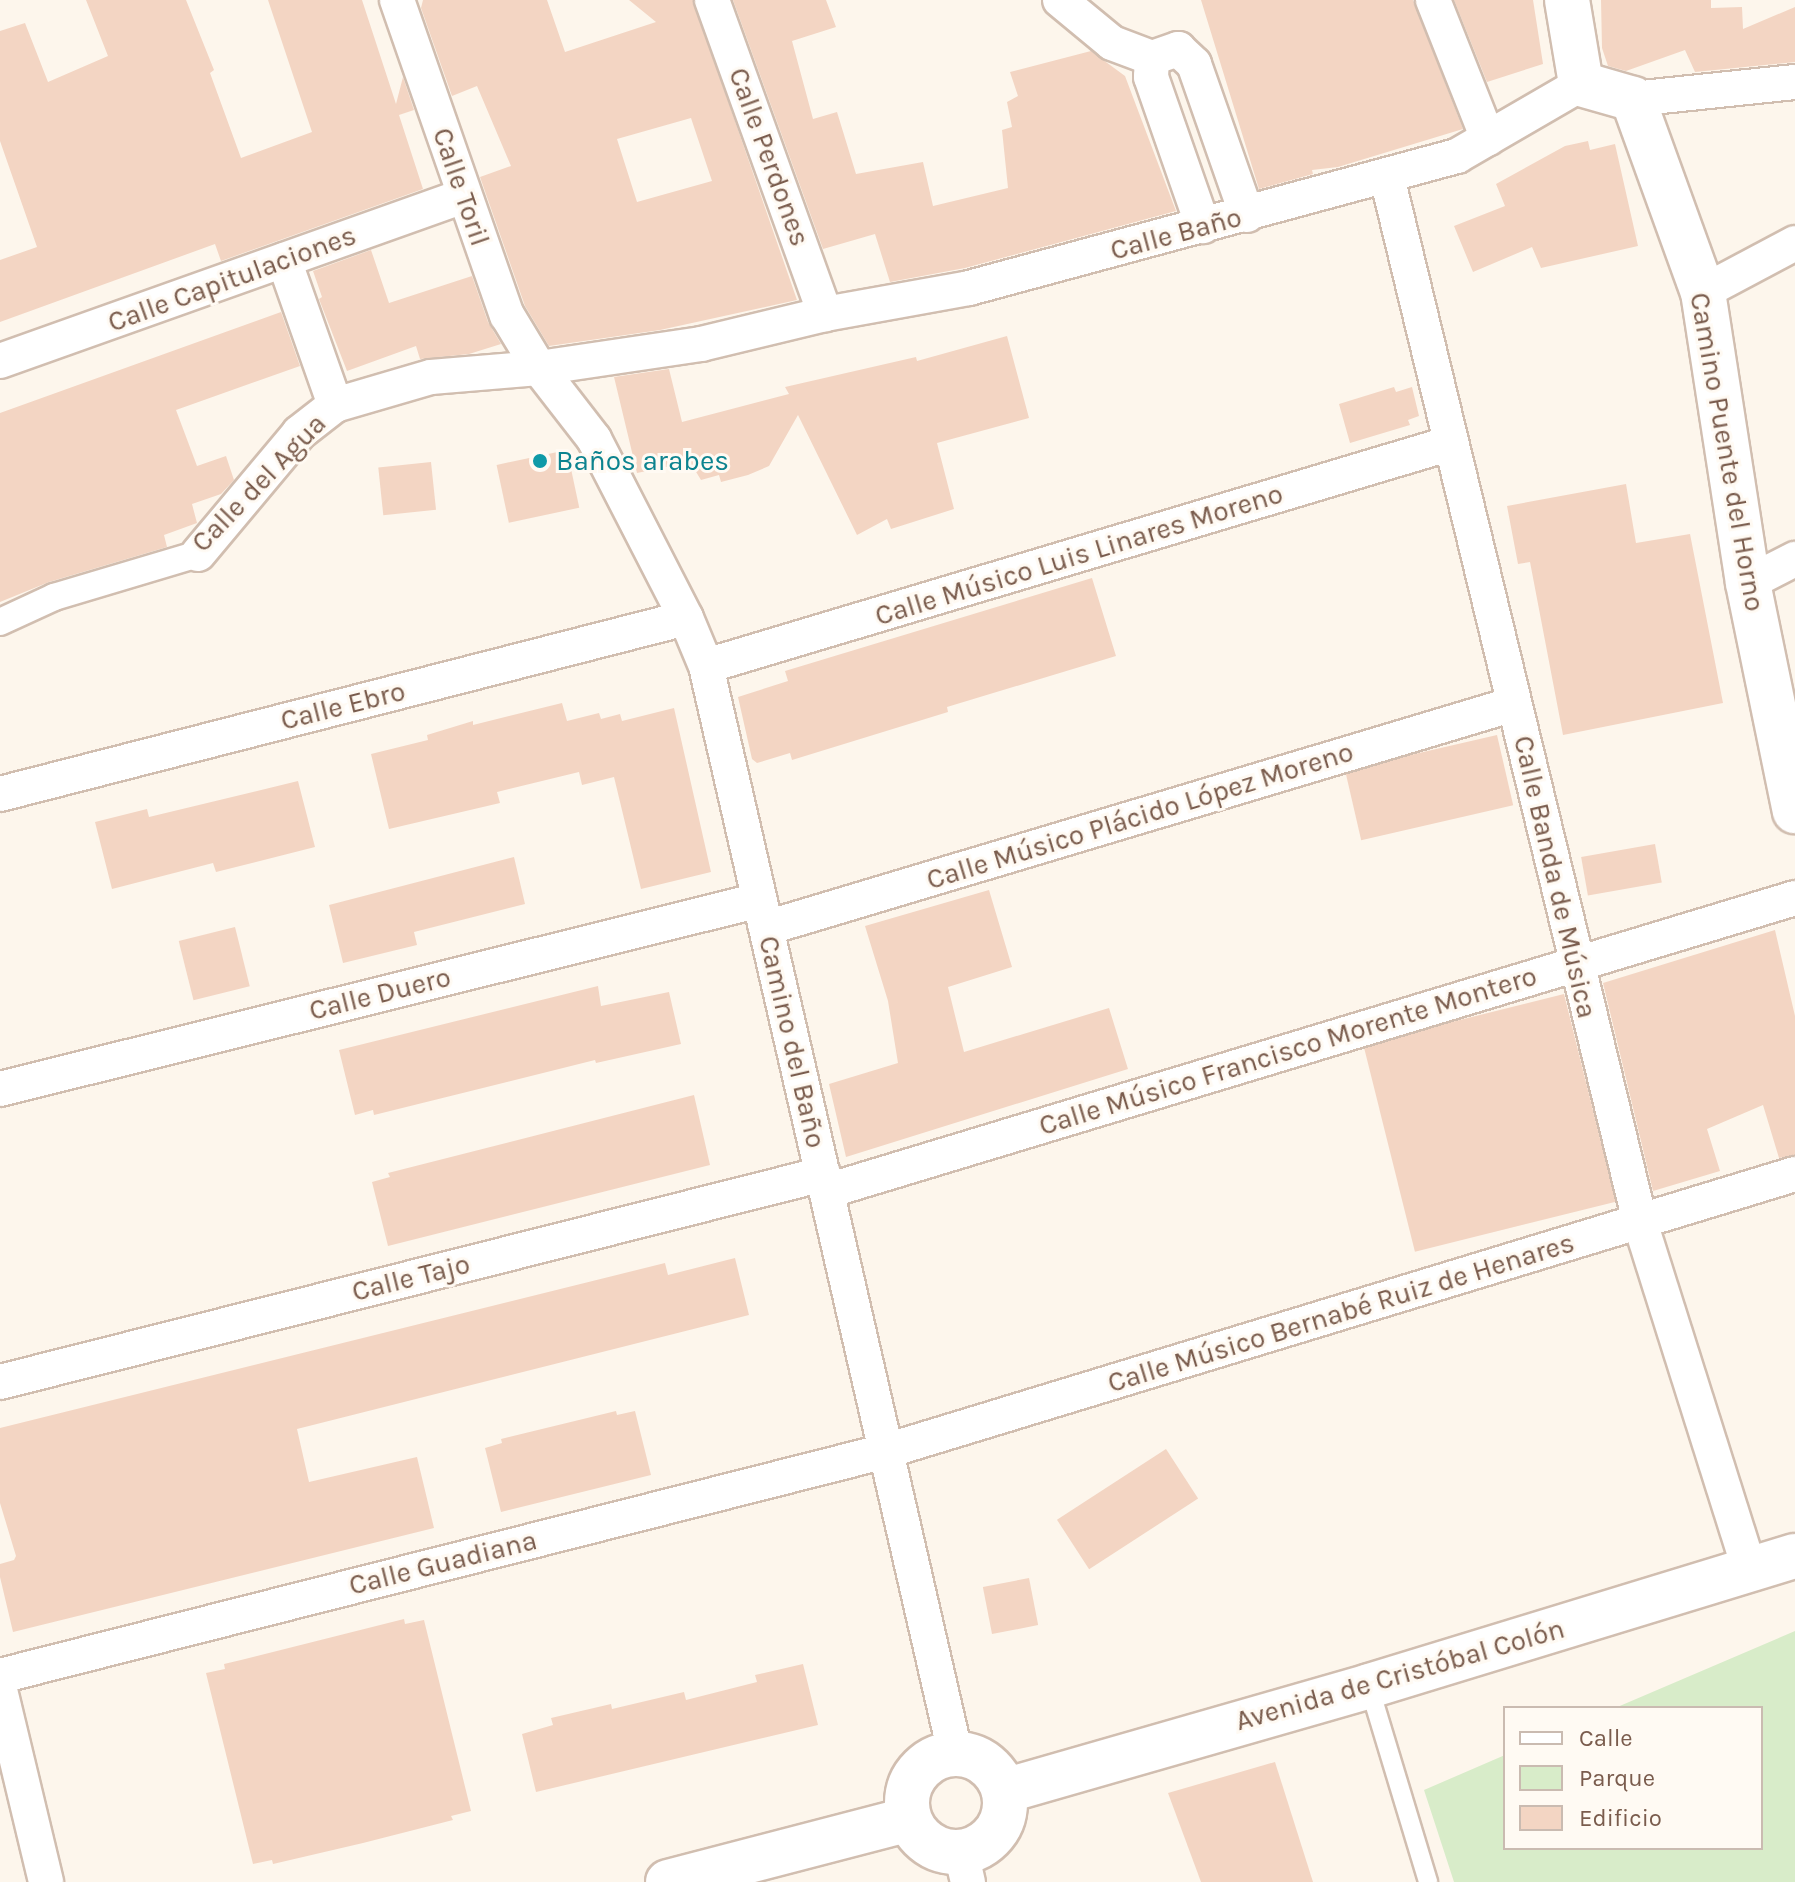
<!DOCTYPE html>
<html>
<head>
<meta charset="utf-8">
<style>
	body { margin:0 }
	#map { position:relative; width:1795px; height:1882px; overflow:hidden; background:#fdf6ec; font-family:Karla,sans-serif }
	div>[style] { position:absolute }
	.green>* { inset:0; background:#d8ecc9 }
	.building>* { inset:0; background:#f3d5c3; transform-origin:0 0 }
	.roads { filter:drop-shadow(2px 0 #d1beb0) drop-shadow(-2px 0 #d1beb0) drop-shadow(0 2px #d1beb0) drop-shadow(0 -2px #d1beb0) }
	.service>* { height:18px; margin:-9px; padding:0 9px; transform-origin:9px; border-radius:9px; background:#fff }
	.pedestrian>* { height:26px; margin:-13px; padding:0 13px; transform-origin:13px; border-radius:13px; background:#fff }
	.minor>* { height:34px; margin:-17px; padding:0 17px; transform-origin:17px; border-radius:17px; background:#fff }
	.tertiary>* { height:44px; margin:-22px; padding:0 22px; transform-origin:22px; border-radius:22px; background:#fff }
	.secondary>* { height:44px; margin:-22px; padding:0 22px; transform-origin:22px; border-radius:22px; background:#fff }
	.secondary>.ring { margin:-22px; padding:0; box-sizing:content-box; background:none; border:44px solid #fff; border-radius:50% }
	.dots>* { width:22px; height:22px; translate:-50% -50%; box-sizing:border-box; border:4px solid #fffaf3; border-radius:50% }
	span { translate:-50% -50%; white-space:nowrap; text-align:center; line-height:1.15; -webkit-text-stroke:6px #fffaf3; paint-order:stroke }
	.street-label { font-size:28px; color:#7a5c4d }
	.culture-label { font-size:28px; color:#0d838f }
	.left { translate:0 -50%; text-align:left }
	.legend { position:absolute; left:1503px; top:1706px; width:260px; height:144px; box-sizing:border-box; background:#fffaf3; border:2px solid #cabbb1; margin:0; padding:10px 14px; list-style:none; font-size:24px; color:#7a5c4d }
	.legend li { display:flex; align-items:center; gap:16px; height:40px }
	.legend b { width:40px; border:2px solid #cabbb1 }
</style>
</head>
<body>
<div id="map">
	<div class="green">
		<div style="clip-path:polygon(1795px 1631px,1795px 1882px,1454px 1882px,1424px 1790px,1505px 1755px,1505px 1848px,1761px 1848px,1761px 1708px,1615px 1708px)"></div>
	</div>
	<div class="building">
		<div style="clip-path:polygon(86px 0,186px 0,214px 70px,210px 73px,241px 158px,312px 132px,268px 0,362px 0,396px 104px,403px 77px,414px 110px,399px 115px,423px 189px,221px 261px,215px 244px,0 322px,0 260px,37px 247px,0 141px,0 31px,25px 23px,48px 82px,108px 56px)"></div>
		<div style="clip-path:polygon(evenodd,423px 0,547px 0,565px 52px,656px 22px,629px 0,693px 0,797px 300px,660px 330px,549px 346px,525px 306px,480px 177px,511px 166px,477px 86px,452px 96px,421px 8px,423px 0,691px 118px,712px 181px,637px 202px,617px 139px,691px 118px)"></div>
		<div style="clip-path:polygon(733px 0,826px 0,836px 27px,792px 41px,813px 119px,837px 112px,856px 174px,923px 162px,933px 206px,1008px 188px,1002px 130px,1012px 127px,1007px 102px,1018px 96px,1010px 72px,1091px 51px,1125px 76px,1176px 211px,965px 268px,890px 282px,875px 234px,823px 249px)"></div>
		<div style="clip-path:polygon(1201px 0,1413px 0,1463px 129px,1338px 167px,1312px 170px,1313px 174px,1259px 189px)"></div>
		<div style="clip-path:polygon(1454px 0,1533px 0,1543px 64px,1487px 82px)"></div>
		<div style="clip-path:polygon(1601px 0,1711px 0,1711px 8px,1742px 7px,1743px 29px,1795px 7px,1795px 62px,1695px 72px,1685px 50px,1626px 71px,1608px 66px,1602px 48px)"></div>
		<div style="clip-path:polygon(1588px 141px,1590px 150px,1615px 144px,1638px 246px,1541px 268px,1532px 247px,1473px 272px,1454px 226px,1505px 206px,1496px 184px,1565px 146px)"></div>
		<div style="clip-path:polygon(371px 250px,389px 303px,472px 276px,488px 322px,501px 344px,469px 354px,420px 359px,416px 346px,347px 371px,319px 299px,322px 297px,313px 271px)"></div>
		<div style="clip-path:polygon(281px 312px,300px 366px,176px 410px,197px 466px,226px 456px,234px 480px,221px 494px,192px 504px,197px 523px,164px 535px,167px 547px,49px 582px,0 602px,0 413px)"></div>
		<div style="clip-path:polygon(1007px 336px,1029px 418px,937px 443px,954px 509px,891px 529px,887px 519px,857px 535px,798px 415px,769px 466px,748px 475px,721px 482px,719px 475px,701px 480px,690px 462px,637px 473px,614px 377px,669px 369px,682px 422px,789px 394px,785px 387px,916px 357px,917px 361px)"></div>
		<div style="clip-path:polygon(1394px 387px,1396px 392px,1412px 387px,1419px 416px,1408px 420px,1410px 425px,1350px 443px,1339px 404px)"></div>
		<div style="left:567px;top:450px;width:59px;height:72px;rotate:78deg"></div>
		<div style="left:431px;top:462px;width:48px;height:53px;rotate:84deg"></div>
		<div style="clip-path:polygon(1626px 484px,1636px 543px,1690px 534px,1723px 703px,1563px 735px,1530px 562px,1518px 564px,1507px 506px)"></div>
		<div style="clip-path:polygon(1092px 578px,1116px 656px,947px 707px,948px 712px,792px 760px,790px 753px,757px 763px,752px 759px,738px 697px,788px 681px,785px 671px)"></div>
		<div style="clip-path:polygon(562px 703px,567px 721px,599px 713px,601px 719px,620px 714px,622px 721px,674px 708px,711px 872px,641px 889px,614px 777px,582px 785px,579px 772px,497px 792px,500px 803px,389px 829px,371px 754px,428px 740px,427px 735px,473px 721px,473px 725px)"></div>
		<div style="left:1497px;top:735px;width:72px;height:156px;rotate:77deg"></div>
		<div style="clip-path:polygon(298px 781px,315px 847px,216px 872px,213px 863px,112px 889px,95px 822px,147px 809px,149px 817px)"></div>
		<div style="left:1655px;top:844px;width:39px;height:75px;rotate:80deg"></div>
		<div style="clip-path:polygon(514px 857px,525px 904px,414px 932px,417px 945px,343px 963px,329px 905px)"></div>
		<div style="clip-path:polygon(989px 890px,1012px 967px,948px 987px,964px 1052px,1109px 1008px,1128px 1069px,846px 1157px,829px 1084px,898px 1063px,888px 1001px,865px 926px)"></div>
		<div style="left:235px;top:927px;width:61px;height:58px;rotate:76deg"></div>
		<div style="clip-path:polygon(1775px 930px,1795px 1016px,1795px 1155px,1779px 1158px,1763px 1105px,1707px 1129px,1720px 1171px,1653px 1191px,1603px 983px)"></div>
		<div style="clip-path:polygon(598px 986px,601px 1006px,669px 992px,681px 1044px,596px 1063px,595px 1060px,374px 1115px,373px 1110px,355px 1115px,339px 1050px)"></div>
		<div style="left:1564px;top:994px;width:214px;height:207px;rotate:76deg"></div>
		<div style="clip-path:polygon(694px 1095px,710px 1165px,388px 1246px,372px 1182px,390px 1177px,388px 1173px)"></div>
		<div style="clip-path:polygon(735px 1258px,749px 1315px,297px 1429px,309px 1482px,417px 1457px,434px 1528px,13px 1632px,0 1577px,0 1564px,14px 1560px,16px 1556px,0 1503px,0 1428px,665px 1263px,668px 1275px)"></div>
		<div style="clip-path:polygon(616px 1411px,617px 1415px,635px 1411px,651px 1475px,501px 1512px,485px 1448px,502px 1443px,501px 1439px)"></div>
		<div style="left:1166px;top:1449px;width:59px;height:130px;rotate:57deg"></div>
		<div style="left:1029px;top:1578px;width:48px;height:47px;rotate:79deg"></div>
		<div style="clip-path:polygon(404px 1619px,405px 1624px,424px 1620px,471px 1811px,451px 1816px,453px 1820px,363px 1843px,273px 1864px,272px 1860px,253px 1864px,206px 1673px,225px 1669px,224px 1664px,241px 1660px)"></div>
		<div style="clip-path:polygon(803px 1664px,818px 1725px,536px 1792px,522px 1734px,553px 1725px,551px 1718px,611px 1704px,612px 1709px,684px 1692px,686px 1700px,757px 1682px,755px 1675px)"></div>
		<div style="clip-path:polygon(1275px 1762px,1313px 1882px,1201px 1882px,1168px 1793px)"></div>
	</div>
	<div class="roads">
		<div class="service">
			<div style="left:1369px;top:1686px;width:205px;rotate:73.2deg"></div>
		</div>
		<div class="pedestrian">
			<div style="left:0;top:622px;width:60px;rotate:-24.8deg"></div>
			<div style="left:54px;top:597px;width:150px;rotate:-16.6deg"></div>
		</div>
		<div class="minor">
			<div style="left:397px;top:0;width:334px;rotate:70.8deg"></div>
			<div style="left:507px;top:315px;width:62px;rotate:58.9deg"></div>
			<div style="left:539px;top:368px;width:90px;rotate:52.2deg"></div>
			<div style="left:594px;top:439px;width:201px;rotate:62.8deg"></div>
			<div style="left:686px;top:618px;width:52px;rotate:67.4deg"></div>
			<div style="left:706px;top:666px;width:1114px;rotate:77.09deg"></div>
			<div style="left:712px;top:0;width:334px;rotate:70.2deg"></div>
			<div style="left:1060px;top:0;width:67px;rotate:39.6deg"></div>
			<div style="left:1112px;top:43px;width:43px;rotate:20.6deg"></div>
			<div style="left:1152px;top:58px;width:28px;rotate:-19deg"></div>
			<div style="left:1178px;top:49px;width:22px;rotate:43deg"></div>
			<div style="left:1194px;top:64px;width:160px;rotate:70.7deg"></div>
			<div style="left:1433px;top:0;width:149px;rotate:68.4deg"></div>
			<div style="left:1152px;top:58px;width:19px;rotate:93deg"></div>
			<div style="left:1151px;top:77px;width:158px;rotate:70.8deg"></div>
			<div style="left:1633px;top:99px;width:163px;rotate:-6deg"></div>
			<div style="left:1387px;top:177px;width:1075px;rotate:76.39deg"></div>
			<div style="left:1640px;top:1222px;width:365px;rotate:72.5deg"></div>
			<div style="left:284px;top:260px;width:154px;rotate:70.6deg"></div>
			<div style="left:1703px;top:292px;width:104px;rotate:-28deg"></div>
			<div style="left:0;top:361px;width:492px;rotate:-19.6deg"></div>
			<div style="left:198px;top:554px;width:158px;rotate:-50.1deg"></div>
			<div style="left:299px;top:433px;width:46px;rotate:-37.9deg"></div>
			<div style="left:335px;top:405px;width:100px;rotate:-16.3deg"></div>
			<div style="left:431px;top:377px;width:108px;rotate:-4.8deg"></div>
			<div style="left:539px;top:368px;width:164px;rotate:-8.4deg"></div>
			<div style="left:701px;top:344px;width:128px;rotate:-13.6deg"></div>
			<div style="left:825px;top:314px;width:146px;rotate:-10.2deg"></div>
			<div style="left:969px;top:288px;width:506px;rotate:-15.14deg"></div>
			<div style="left:1457px;top:156px;width:143px;rotate:-30.1deg"></div>
			<div style="left:1748px;top:583px;width:53px;rotate:-27.1deg"></div>
			<div style="left:706px;top:666px;width:778px;rotate:-16.66deg"></div>
			<div style="left:0;top:794px;width:708px;rotate:-14.39deg"></div>
			<div style="left:766px;top:928px;width:781px;rotate:-16.67deg"></div>
			<div style="left:0;top:1089px;width:783px;rotate:-13.97deg"></div>
			<div style="left:827px;top:1191px;width:1011px;rotate:-16.84deg"></div>
			<div style="left:0;top:1382px;width:849px;rotate:-14.18deg"></div>
			<div style="left:0;top:1676px;width:914px;rotate:-14.25deg"></div>
			<div style="left:886px;top:1451px;width:950px;rotate:-16.95deg"></div>
			<div style="left:0;top:1690px;width:197px;rotate:76.5deg"></div>
			<div style="left:961px;top:1852px;width:31px;rotate:77deg"></div>
		</div>
		<div class="tertiary">
			<div style="left:1567px;top:0;width:85px;rotate:80.5deg"></div>
			<div style="left:1581px;top:84px;width:54px;rotate:16.1deg"></div>
			<div style="left:1633px;top:99px;width:205px;rotate:70.1deg"></div>
			<div style="left:1703px;top:292px;width:294px;rotate:81.2deg"></div>
			<div style="left:1748px;top:583px;width:233px;rotate:78.4deg"></div>
		</div>
		<div class="secondary">
			<div class="ring" style="left:907px;top:1754px;width:54px;height:54px"></div>
			<div style="left:1004px;top:1791px;width:380px;rotate:-16deg"></div>
			<div style="left:1369px;top:1686px;width:445px;rotate:-17deg"></div>
			<div style="left:668px;top:1882px;width:249px;rotate:-14.6deg"></div>
		</div>
	</div>
	<div class="dots">
		<div style="left:540px;top:461px;background:#0f9aa8"></div>
	</div>
	<div class="street-label">
		<span style="left:769px;top:157px;rotate:70deg">Calle Perdones</span>
		<span style="left:461px;top:187px;rotate:71deg">Calle Toril</span>
		<span style="left:1176px;top:234px;rotate:-15deg">Calle Baño</span>
		<span style="left:232px;top:279px;rotate:-20deg">Calle Capitulaciones</span>
		<span style="left:1727px;top:452px;rotate:80deg">Camino Puente del Horno</span>
		<span style="left:259px;top:483px;rotate:-46deg">Calle del Agua</span>
		<span style="left:1079px;top:555px;rotate:-17deg">Calle Músico Luis Linares Moreno</span>
		<span style="left:343px;top:706px;rotate:-14deg">Calle Ebro</span>
		<span style="left:1140px;top:816px;rotate:-17deg">Calle Músico Plácido López Moreno</span>
		<span style="left:1555px;top:877px;rotate:77deg">Calle Banda de Música</span>
		<span style="left:380px;top:994px;rotate:-14deg">Calle Duero</span>
		<span style="left:792px;top:1042px;rotate:77deg">Camino del Baño</span>
		<span style="left:1288px;top:1051px;rotate:-17deg">Calle Músico Francisco Morente Montero</span>
		<span style="left:411px;top:1278px;rotate:-14deg">Calle Tajo</span>
		<span style="left:1341px;top:1313px;rotate:-17deg">Calle Músico Bernabé Ruiz de Henares</span>
		<span style="left:443px;top:1563px;rotate:-14deg">Calle Guadiana</span>
		<span style="left:1400px;top:1675px;rotate:-16deg">Avenida de Cristóbal Colón</span>
	</div>
	<div class="culture-label">
		<span class="left" style="left:556px;top:461px">Baños arabes</span>
	</div>
	<ul class="legend">
	<li><b style="height:10px;background:#fff"></b>Calle</li>
	<li><b style="height:22px;background:#d8ecc9"></b>Parque</li>
	<li><b style="height:22px;background:#f3d5c3"></b>Edificio</li>
	</ul>
</div>
</body>
</html>
